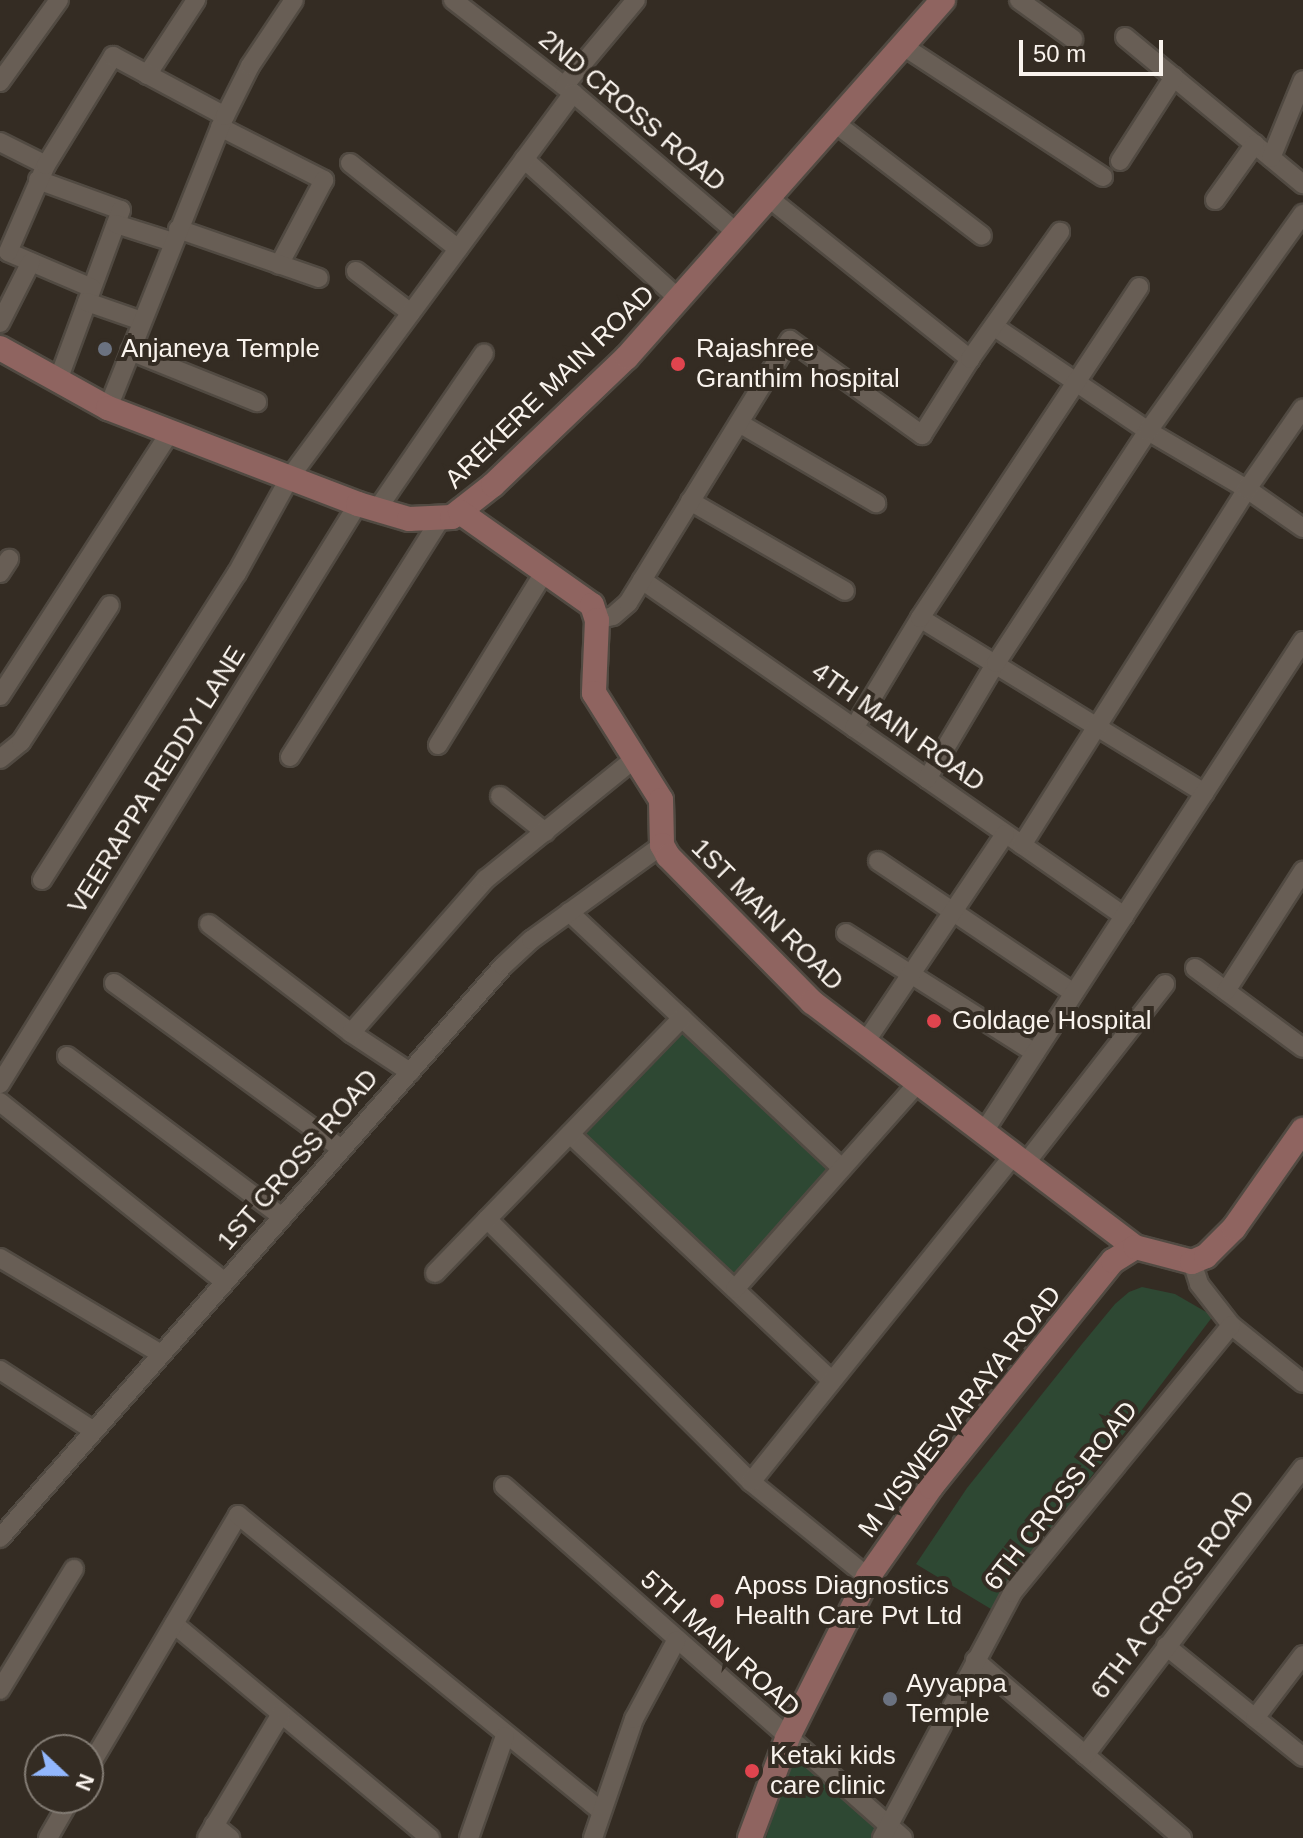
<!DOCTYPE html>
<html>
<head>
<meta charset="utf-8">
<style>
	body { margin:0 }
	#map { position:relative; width:1303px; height:1838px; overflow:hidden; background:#342c23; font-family:Helvetica,sans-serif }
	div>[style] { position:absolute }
	.green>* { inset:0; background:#2e4833; transform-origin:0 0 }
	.roads { filter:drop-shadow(2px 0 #514a42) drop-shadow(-2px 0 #514a42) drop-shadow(0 2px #514a42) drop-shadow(0 -2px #514a42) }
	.street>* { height:18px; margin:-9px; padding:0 9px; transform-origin:9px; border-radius:9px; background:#685e55 }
	.secondary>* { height:24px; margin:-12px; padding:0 12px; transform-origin:12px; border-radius:12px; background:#8f6460 }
	.dots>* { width:22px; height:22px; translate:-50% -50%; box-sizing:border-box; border:4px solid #342c23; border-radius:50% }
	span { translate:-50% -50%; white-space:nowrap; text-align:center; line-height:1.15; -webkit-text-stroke:8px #342c23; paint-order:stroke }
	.street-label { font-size:26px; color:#f9f3ed }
	.poi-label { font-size:26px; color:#f9f3ed }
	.left { translate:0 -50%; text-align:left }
	.north { position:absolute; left:24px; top:1734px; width:80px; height:80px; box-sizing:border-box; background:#342c23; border:2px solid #837c74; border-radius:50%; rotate:112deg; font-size:22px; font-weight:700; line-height:32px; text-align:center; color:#f9f3ed }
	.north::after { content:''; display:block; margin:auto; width:28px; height:36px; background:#92b7fd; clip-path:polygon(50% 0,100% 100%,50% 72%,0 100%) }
	.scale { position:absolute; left:1019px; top:40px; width:144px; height:36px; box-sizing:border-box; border:4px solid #f9f3ed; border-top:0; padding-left:10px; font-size:24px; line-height:28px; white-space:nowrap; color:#f9f3ed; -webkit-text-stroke:6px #342c23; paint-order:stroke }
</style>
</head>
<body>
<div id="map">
	<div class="green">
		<div style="left:682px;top:1018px;width:219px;height:161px;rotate:43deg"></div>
		<div style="clip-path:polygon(1142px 1287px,1175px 1294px,1213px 1316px,991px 1609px,916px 1564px,967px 1488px,1082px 1344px,1115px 1304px,1129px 1292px)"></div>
		<div style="clip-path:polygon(792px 1755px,878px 1825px,873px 1838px,766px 1838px)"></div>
	</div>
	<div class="roads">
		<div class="street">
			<div style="left:453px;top:0;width:152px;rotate:37.8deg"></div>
			<div style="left:573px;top:93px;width:217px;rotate:40.5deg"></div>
			<div style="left:1019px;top:0;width:67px;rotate:35.8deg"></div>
			<div style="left:1125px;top:37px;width:231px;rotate:39.6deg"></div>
			<div style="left:903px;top:46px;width:239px;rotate:33.2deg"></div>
			<div style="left:147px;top:75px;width:90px;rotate:-56.8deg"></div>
			<div style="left:0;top:82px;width:101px;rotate:-54.3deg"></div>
			<div style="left:564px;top:86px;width:112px;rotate:-50.1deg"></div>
			<div style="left:835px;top:123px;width:185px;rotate:37.5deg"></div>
			<div style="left:220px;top:127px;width:117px;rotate:27deg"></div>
			<div style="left:324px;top:180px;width:96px;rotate:117.9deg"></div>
			<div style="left:0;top:142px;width:51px;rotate:26.6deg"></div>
			<div style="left:1271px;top:158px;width:84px;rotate:-67.7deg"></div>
			<div style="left:524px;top:159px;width:210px;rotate:42.1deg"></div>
			<div style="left:1120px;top:161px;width:100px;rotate:-57.3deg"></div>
			<div style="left:350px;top:163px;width:138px;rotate:38.5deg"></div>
			<div style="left:38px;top:180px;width:88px;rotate:19.9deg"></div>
			<div style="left:121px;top:210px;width:181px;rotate:110.3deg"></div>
			<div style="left:769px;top:198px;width:258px;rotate:38.7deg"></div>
			<div style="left:1215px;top:200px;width:69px;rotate:-54.5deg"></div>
			<div style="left:116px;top:224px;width:60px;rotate:17.5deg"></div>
			<div style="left:178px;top:229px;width:149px;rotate:19.2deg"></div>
			<div style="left:356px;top:271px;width:69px;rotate:37.4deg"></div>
			<div style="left:92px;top:288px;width:91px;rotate:-156.8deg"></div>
			<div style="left:8px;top:252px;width:95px;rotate:-66.4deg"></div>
			<div style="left:46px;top:165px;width:128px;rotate:-58.4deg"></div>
			<div style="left:113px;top:56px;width:127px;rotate:28.2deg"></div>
			<div style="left:87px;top:302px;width:58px;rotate:19.1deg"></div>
			<div style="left:0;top:323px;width:68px;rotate:-63.1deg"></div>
			<div style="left:995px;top:327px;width:185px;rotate:34.2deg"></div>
			<div style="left:1148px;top:431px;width:115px;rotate:30.4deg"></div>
			<div style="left:1247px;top:489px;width:68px;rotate:34.9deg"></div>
			<div style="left:130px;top:351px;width:137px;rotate:21.9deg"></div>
			<div style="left:108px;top:408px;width:315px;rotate:-68.2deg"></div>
			<div style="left:225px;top:116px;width:56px;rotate:-63.4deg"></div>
			<div style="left:250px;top:66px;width:79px;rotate:-56.3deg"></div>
			<div style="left:739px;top:423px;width:159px;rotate:30.3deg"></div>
			<div style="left:690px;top:501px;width:179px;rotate:30.1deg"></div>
			<div style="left:376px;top:511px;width:191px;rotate:-55.6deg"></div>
			<div style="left:0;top:573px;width:17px;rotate:-57deg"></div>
			<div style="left:642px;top:580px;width:588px;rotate:34.88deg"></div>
			<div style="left:920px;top:618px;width:334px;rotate:31.6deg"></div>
			<div style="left:597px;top:620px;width:16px;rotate:-14deg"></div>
			<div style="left:613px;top:616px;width:20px;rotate:-41deg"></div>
			<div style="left:628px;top:603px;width:309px;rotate:-58.4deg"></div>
			<div style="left:790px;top:340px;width:163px;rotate:35.7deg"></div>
			<div style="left:922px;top:435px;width:90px;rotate:-57.7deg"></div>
			<div style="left:970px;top:359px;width:156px;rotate:-54.7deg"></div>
			<div style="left:0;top:696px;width:314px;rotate:-57.2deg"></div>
			<div style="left:854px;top:728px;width:128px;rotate:-59deg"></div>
			<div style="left:920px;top:618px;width:397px;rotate:-56.5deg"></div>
			<div style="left:438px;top:745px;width:204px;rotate:-58.4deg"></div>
			<div style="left:290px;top:757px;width:280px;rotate:-57.7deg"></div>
			<div style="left:0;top:759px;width:27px;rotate:-39deg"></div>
			<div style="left:21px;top:742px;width:163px;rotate:-57deg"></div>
			<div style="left:927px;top:779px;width:135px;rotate:-59.3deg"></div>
			<div style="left:996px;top:663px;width:277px;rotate:-56.8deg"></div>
			<div style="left:1148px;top:431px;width:267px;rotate:-54.5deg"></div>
			<div style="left:500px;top:796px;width:58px;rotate:38.7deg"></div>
			<div style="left:1022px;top:845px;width:421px;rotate:-57.7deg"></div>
			<div style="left:1247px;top:489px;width:98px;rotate:-55.3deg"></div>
			<div style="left:878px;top:861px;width:236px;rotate:34deg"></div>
			<div style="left:42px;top:880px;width:364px;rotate:-57.6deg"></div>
			<div style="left:237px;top:573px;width:110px;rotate:-61.1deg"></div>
			<div style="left:290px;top:477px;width:477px;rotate:-53.6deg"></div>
			<div style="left:569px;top:912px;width:374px;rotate:43.2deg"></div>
			<div style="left:209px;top:924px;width:179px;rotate:37.5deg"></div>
			<div style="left:351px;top:1033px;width:71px;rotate:33.5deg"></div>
			<div style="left:846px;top:933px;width:224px;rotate:32.4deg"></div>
			<div style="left:1195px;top:968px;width:134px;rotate:36.5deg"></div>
			<div style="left:114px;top:983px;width:282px;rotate:36.1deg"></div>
			<div style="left:1226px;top:991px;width:143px;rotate:-57.3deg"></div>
			<div style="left:351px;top:1033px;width:205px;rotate:-48.8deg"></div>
			<div style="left:486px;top:879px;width:191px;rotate:-39deg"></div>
			<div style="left:864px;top:1044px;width:253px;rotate:-56.1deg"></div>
			<div style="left:67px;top:1056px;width:269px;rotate:36.8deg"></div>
			<div style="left:0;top:1084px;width:682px;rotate:-58.32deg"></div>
			<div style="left:0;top:1102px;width:288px;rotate:38.7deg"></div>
			<div style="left:983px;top:1133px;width:587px;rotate:-56.96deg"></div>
			<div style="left:570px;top:1134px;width:360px;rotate:43.3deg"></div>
			<div style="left:1025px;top:1164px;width:228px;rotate:-52.1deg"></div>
			<div style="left:487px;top:1219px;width:373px;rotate:44.9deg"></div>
			<div style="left:751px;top:1482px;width:151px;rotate:39.1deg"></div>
			<div style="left:0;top:1258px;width:187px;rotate:30.8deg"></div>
			<div style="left:1192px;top:1262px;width:23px;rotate:72deg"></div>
			<div style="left:1199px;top:1284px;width:52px;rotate:52deg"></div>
			<div style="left:1231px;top:1325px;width:92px;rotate:38.9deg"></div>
			<div style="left:435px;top:1273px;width:355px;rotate:-45.9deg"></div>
			<div style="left:735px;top:1289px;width:274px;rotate:-48.4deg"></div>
			<div style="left:0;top:1370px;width:112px;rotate:33deg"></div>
			<div style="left:751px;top:1482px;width:418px;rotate:-51.2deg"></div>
			<div style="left:504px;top:1486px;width:532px;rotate:41.42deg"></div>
			<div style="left:0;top:1538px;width:762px;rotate:-48.67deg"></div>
			<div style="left:503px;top:966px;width:38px;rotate:-43deg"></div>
			<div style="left:531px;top:940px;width:162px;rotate:-35.9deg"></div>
			<div style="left:174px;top:1624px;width:334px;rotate:39.9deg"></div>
			<div style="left:1166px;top:1646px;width:176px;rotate:39deg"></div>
			<div style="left:975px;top:1660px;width:273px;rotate:40.7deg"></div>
			<div style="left:0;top:1690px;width:142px;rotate:-58.6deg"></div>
			<div style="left:1255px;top:1718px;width:79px;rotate:-52.7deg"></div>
			<div style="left:1085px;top:1755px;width:360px;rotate:-52.8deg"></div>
			<div style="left:88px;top:1769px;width:295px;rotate:-59.4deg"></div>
			<div style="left:238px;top:1515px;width:468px;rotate:39.2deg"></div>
			<div style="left:214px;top:1825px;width:21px;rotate:39deg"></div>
			<div style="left:48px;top:1838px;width:46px;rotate:-60.1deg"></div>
			<div style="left:207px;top:1838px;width:144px;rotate:-59.2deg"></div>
			<div style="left:469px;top:1838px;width:108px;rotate:-70.6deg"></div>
			<div style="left:593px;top:1838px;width:126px;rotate:-71deg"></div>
			<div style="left:634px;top:1719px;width:89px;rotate:-61.7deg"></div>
			<div style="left:882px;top:1838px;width:277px;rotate:-62deg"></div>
			<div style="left:1012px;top:1593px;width:346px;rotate:-50.7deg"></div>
		</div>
		<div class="secondary">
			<div style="left:0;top:348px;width:124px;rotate:29.1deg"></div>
			<div style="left:108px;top:408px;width:268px;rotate:21deg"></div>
			<div style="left:358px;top:504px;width:53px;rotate:16.4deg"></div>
			<div style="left:409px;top:519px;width:43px;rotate:-2.7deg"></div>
			<div style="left:452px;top:517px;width:52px;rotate:-38deg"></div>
			<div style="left:493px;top:485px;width:185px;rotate:-43.7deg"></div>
			<div style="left:627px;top:357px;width:477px;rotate:-48.5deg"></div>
			<div style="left:460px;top:512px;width:161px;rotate:35.2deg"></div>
			<div style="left:592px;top:605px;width:16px;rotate:72deg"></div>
			<div style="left:597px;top:620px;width:73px;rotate:92.4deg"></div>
			<div style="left:594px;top:693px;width:126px;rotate:57.9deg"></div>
			<div style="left:661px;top:800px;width:45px;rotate:88.7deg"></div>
			<div style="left:662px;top:845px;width:13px;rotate:61deg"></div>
			<div style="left:668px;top:856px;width:205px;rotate:45.4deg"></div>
			<div style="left:812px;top:1002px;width:405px;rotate:37.2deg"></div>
			<div style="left:750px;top:1838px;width:106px;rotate:-69.5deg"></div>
			<div style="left:787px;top:1739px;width:181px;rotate:-63.4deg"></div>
			<div style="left:868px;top:1577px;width:110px;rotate:-55deg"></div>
			<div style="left:931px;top:1487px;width:290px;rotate:-51.2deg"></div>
			<div style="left:1113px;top:1261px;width:26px;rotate:-32deg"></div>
			<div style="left:1135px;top:1247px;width:59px;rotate:14.7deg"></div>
			<div style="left:1192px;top:1262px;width:15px;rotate:-23deg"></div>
			<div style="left:1206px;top:1256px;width:40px;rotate:-45deg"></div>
			<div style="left:1234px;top:1228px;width:120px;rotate:-54.9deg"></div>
		</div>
	</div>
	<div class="dots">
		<div style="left:105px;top:349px;background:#6b7280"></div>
		<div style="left:678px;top:364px;background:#e0444e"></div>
		<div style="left:934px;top:1021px;background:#e0444e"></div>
		<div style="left:717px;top:1601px;background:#e0444e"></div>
		<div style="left:890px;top:1699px;background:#6b7280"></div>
		<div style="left:752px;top:1771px;background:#e0444e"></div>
	</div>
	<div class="street-label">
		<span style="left:632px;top:111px;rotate:40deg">2ND CROSS ROAD</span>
		<span style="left:550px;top:387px;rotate:-44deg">AREKERE MAIN ROAD</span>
		<span style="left:898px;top:727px;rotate:35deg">4TH MAIN ROAD</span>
		<span style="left:157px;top:780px;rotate:-58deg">VEERAPPA REDDY LANE</span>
		<span style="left:767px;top:915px;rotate:45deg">1ST MAIN ROAD</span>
		<span style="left:298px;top:1160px;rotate:-49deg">1ST CROSS ROAD</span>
		<span style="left:960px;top:1412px;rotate:-52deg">M VISWESVARAYA ROAD</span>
		<span style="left:1061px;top:1496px;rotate:-52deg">6TH CROSS ROAD</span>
		<span style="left:1173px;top:1595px;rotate:-53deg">6TH A CROSS ROAD</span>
		<span style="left:720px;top:1644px;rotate:42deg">5TH MAIN ROAD</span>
	</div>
	<div class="poi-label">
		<span class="left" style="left:121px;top:349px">Anjaneya Temple</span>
		<span class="left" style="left:696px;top:364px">Rajashree<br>Granthim hospital</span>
		<span class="left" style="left:952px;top:1021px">Goldage Hospital</span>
		<span class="left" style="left:735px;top:1601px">Aposs Diagnostics<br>Health Care Pvt Ltd</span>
		<span class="left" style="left:906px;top:1699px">Ayyappa<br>Temple</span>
		<span class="left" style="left:770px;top:1771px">Ketaki kids<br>care clinic</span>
	</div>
	<div class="north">N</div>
	<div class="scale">50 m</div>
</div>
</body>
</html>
